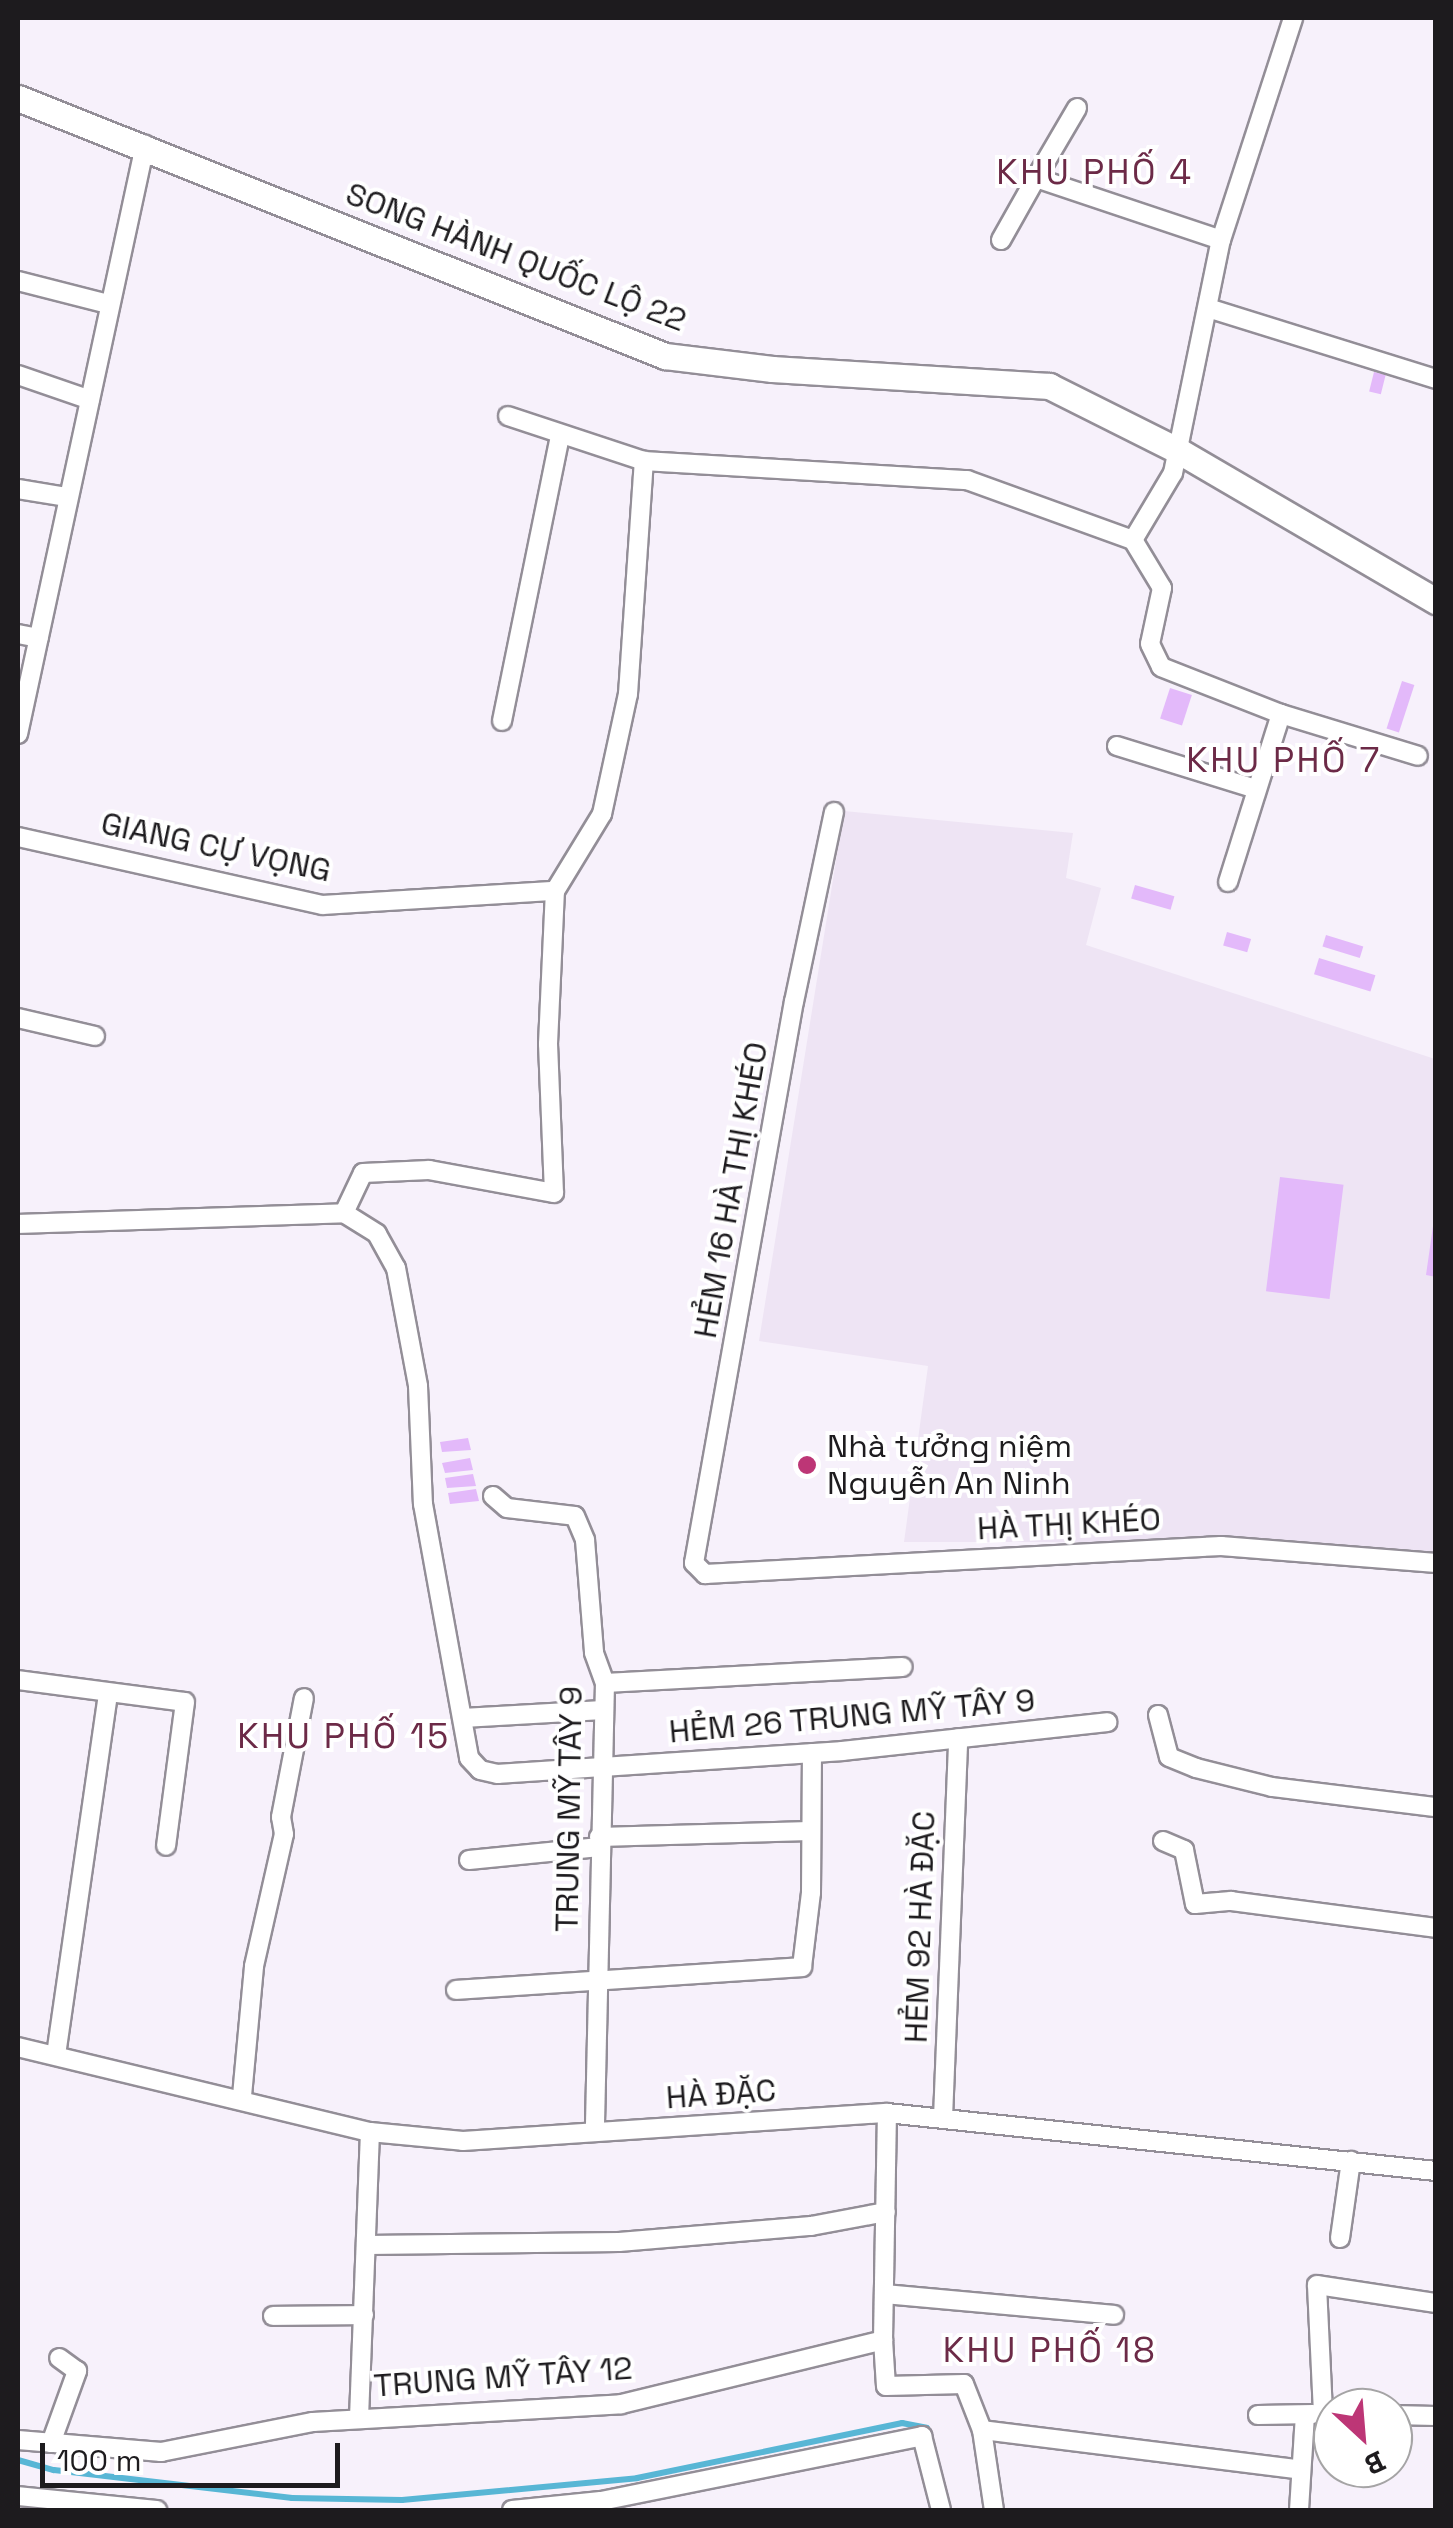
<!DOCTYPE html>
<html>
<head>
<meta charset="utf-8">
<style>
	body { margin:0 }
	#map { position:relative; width:1453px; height:2528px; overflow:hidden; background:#f7f1fb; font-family:"Space Grotesk",sans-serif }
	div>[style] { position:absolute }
	.built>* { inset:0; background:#eee4f4 }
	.stream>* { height:6px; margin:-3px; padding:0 3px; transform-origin:3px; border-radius:3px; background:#58b6d5 }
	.building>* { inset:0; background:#e3b9fa; transform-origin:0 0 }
	.roads { filter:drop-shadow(2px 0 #938e97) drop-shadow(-2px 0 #938e97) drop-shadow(0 2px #938e97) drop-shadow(0 -2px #938e97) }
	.street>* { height:18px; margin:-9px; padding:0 9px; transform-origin:9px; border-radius:9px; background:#fff }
	.secondary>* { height:25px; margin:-12.5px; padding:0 12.5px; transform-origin:12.5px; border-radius:12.5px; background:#fff }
	.dots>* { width:28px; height:28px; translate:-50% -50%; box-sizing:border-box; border:5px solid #fff; border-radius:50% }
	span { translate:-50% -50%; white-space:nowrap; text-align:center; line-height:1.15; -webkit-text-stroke:8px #fff; paint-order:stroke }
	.street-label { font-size:32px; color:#1d1b1e }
	.poi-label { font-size:32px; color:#1d1b1e }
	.left { translate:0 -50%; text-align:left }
	.neighbourhood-label { font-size:35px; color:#6c2a47; letter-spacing:2.5px }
	.frame { position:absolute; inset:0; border:20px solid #1d1b1e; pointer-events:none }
	.north { position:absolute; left:1313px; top:2388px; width:100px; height:100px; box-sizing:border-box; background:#fff; border:2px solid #a5a4a5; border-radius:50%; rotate:154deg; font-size:28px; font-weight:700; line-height:40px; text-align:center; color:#1d1b1e }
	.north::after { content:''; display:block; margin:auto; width:35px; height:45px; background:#bd3676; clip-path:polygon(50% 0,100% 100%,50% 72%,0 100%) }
	.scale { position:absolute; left:40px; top:2443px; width:300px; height:45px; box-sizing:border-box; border:5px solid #1d1b1e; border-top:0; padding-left:12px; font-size:30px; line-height:35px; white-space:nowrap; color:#1d1b1e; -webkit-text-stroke:8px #fff; paint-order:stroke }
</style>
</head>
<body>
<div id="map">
	<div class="built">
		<div style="clip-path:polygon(844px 811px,1073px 833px,1066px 878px,1101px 888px,1086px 945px,1435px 1059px,1435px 1559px,1247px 1542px,904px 1542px,928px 1366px,759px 1341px)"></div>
	</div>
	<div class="stream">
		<div style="left:18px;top:2460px;width:37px;rotate:16deg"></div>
		<div style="left:54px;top:2470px;width:240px;rotate:6.7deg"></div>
		<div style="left:292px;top:2498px;width:110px;rotate:1deg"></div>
		<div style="left:402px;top:2500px;width:236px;rotate:-5.3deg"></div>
		<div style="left:637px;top:2478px;width:271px;rotate:-11.7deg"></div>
		<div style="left:902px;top:2423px;width:25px;rotate:11deg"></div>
		<div style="left:927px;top:2428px;width:9px;rotate:69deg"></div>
	</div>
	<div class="building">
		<div style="left:1374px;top:372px;width:12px;height:20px;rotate:14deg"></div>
		<div style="left:1402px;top:681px;width:13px;height:50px;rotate:18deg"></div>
		<div style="left:1170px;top:688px;width:23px;height:32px;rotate:18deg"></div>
		<div style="left:1135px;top:885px;width:41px;height:14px;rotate:16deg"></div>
		<div style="left:1227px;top:932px;width:25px;height:14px;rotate:16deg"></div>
		<div style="left:1326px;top:935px;width:39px;height:12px;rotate:17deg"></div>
		<div style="left:1319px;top:958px;width:59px;height:17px;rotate:17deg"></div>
		<div style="left:1280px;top:1177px;width:64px;height:115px;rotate:7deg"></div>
		<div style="clip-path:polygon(1433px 1226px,1436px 1226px,1436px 1277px,1426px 1275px)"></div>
		<div style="clip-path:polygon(468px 1438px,471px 1450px,442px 1452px,440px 1442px)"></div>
		<div style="clip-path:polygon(470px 1458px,473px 1470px,445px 1473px,442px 1463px)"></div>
		<div style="clip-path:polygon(473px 1474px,476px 1486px,447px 1488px,445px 1478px)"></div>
		<div style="clip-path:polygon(476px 1489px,479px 1501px,450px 1504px,448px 1493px)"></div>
	</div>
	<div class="roads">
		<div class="street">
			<div style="left:1036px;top:178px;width:81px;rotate:-59.6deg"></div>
			<div style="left:1001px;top:240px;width:71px;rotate:-60.6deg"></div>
			<div style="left:1036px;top:178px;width:195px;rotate:18.5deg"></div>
			<div style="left:18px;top:281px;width:93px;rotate:14.3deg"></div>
			<div style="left:1208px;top:308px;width:239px;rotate:17.3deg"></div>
			<div style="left:18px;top:375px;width:76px;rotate:19.1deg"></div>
			<div style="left:508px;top:416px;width:143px;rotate:18.3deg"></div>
			<div style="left:644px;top:461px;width:324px;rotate:3.4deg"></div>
			<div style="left:967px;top:480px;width:177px;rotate:19.9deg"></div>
			<div style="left:1133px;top:540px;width:78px;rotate:-59.2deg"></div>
			<div style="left:1173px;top:473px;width:238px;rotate:-78.4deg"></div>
			<div style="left:1221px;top:240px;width:233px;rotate:-72deg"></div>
			<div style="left:18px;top:489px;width:50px;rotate:9.3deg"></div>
			<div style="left:1133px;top:540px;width:56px;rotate:58.9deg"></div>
			<div style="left:1162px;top:588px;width:57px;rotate:102.1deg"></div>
			<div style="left:1150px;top:644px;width:25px;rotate:64deg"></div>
			<div style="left:1161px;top:667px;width:129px;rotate:21.4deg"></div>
			<div style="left:1281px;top:714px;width:143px;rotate:17deg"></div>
			<div style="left:18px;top:634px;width:21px;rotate:11deg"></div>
			<div style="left:502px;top:721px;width:291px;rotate:-78.5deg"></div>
			<div style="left:18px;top:734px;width:603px;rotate:-77.83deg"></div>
			<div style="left:1117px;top:746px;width:142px;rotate:17.2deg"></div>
			<div style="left:834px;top:812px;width:193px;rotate:101.9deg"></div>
			<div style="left:794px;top:1001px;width:571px;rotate:100.09deg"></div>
			<div style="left:694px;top:1563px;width:16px;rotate:45deg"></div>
			<div style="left:705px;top:1574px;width:517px;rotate:-3.11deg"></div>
			<div style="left:1221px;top:1546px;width:216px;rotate:4.5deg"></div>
			<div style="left:18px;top:837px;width:312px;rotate:12.6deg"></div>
			<div style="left:323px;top:905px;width:232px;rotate:-3.5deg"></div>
			<div style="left:555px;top:891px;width:90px;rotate:-58.6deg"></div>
			<div style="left:602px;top:814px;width:123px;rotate:-77.8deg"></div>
			<div style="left:628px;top:694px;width:234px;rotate:-86.1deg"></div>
			<div style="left:1228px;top:882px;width:176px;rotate:-72.5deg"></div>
			<div style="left:18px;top:1018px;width:79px;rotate:13.2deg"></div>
			<div style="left:344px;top:1213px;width:39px;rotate:32deg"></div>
			<div style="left:377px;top:1234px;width:39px;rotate:61deg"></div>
			<div style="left:396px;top:1268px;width:120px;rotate:79.4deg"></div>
			<div style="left:418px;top:1386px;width:118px;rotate:87.6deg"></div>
			<div style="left:423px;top:1504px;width:258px;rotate:79.7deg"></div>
			<div style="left:469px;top:1758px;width:16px;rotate:47deg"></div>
			<div style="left:480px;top:1770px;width:18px;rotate:13deg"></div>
			<div style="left:498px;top:1774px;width:345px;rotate:-3.8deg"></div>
			<div style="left:842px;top:1751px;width:267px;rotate:-6.2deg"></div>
			<div style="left:344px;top:1213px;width:44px;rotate:-64.6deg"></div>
			<div style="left:363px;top:1173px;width:66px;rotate:-2.6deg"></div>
			<div style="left:429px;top:1170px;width:127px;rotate:10.4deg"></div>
			<div style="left:554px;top:1193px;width:149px;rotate:-92.3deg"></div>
			<div style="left:548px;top:1044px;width:153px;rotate:-87.4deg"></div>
			<div style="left:18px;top:1224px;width:326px;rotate:-1.9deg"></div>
			<div style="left:493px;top:1496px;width:18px;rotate:41deg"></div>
			<div style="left:507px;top:1508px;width:68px;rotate:6.7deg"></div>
			<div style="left:575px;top:1516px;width:26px;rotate:67deg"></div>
			<div style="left:585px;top:1540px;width:113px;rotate:85.4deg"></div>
			<div style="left:594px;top:1653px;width:32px;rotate:70deg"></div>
			<div style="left:605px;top:1683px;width:449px;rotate:91.3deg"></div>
			<div style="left:18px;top:1680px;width:168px;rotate:7.5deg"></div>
			<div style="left:185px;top:1702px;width:145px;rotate:97.5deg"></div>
			<div style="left:605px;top:1683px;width:298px;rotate:-3.1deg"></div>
			<div style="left:1158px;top:1715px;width:43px;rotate:75.3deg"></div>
			<div style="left:1169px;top:1757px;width:29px;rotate:22deg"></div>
			<div style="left:1196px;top:1768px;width:78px;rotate:14deg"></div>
			<div style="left:1272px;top:1787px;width:165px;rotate:7deg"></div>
			<div style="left:463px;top:1718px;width:140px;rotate:-3.3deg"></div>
			<div style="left:599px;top:1837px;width:211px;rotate:-1.6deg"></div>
			<div style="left:1163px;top:1841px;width:23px;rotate:23deg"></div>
			<div style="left:1184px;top:1850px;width:55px;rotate:78.5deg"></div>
			<div style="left:1195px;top:1904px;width:36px;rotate:-5deg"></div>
			<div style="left:1231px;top:1901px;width:207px;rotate:7.5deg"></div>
			<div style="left:469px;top:1860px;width:131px;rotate:-5.7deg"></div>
			<div style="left:456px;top:1990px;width:347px;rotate:-3.8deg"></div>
			<div style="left:802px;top:1967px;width:75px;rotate:-83.1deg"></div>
			<div style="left:811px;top:1893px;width:140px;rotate:-89.6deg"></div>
			<div style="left:18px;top:2047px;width:362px;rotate:13.6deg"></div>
			<div style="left:370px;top:2132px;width:93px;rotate:5.5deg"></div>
			<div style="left:463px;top:2141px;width:425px;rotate:-3.8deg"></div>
			<div style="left:887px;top:2113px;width:552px;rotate:6.03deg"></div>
			<div style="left:56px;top:2055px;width:364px;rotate:-81.8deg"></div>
			<div style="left:242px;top:2096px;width:131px;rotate:-84.7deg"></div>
			<div style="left:254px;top:1966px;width:135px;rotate:-77.2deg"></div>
			<div style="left:284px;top:1834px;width:17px;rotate:-100deg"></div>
			<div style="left:281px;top:1817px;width:121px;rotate:-79.1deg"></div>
			<div style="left:943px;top:2118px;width:380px;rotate:-87.7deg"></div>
			<div style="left:1340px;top:2238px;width:78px;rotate:-81.9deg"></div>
			<div style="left:367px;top:2245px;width:252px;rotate:-0.7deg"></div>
			<div style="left:619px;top:2242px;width:193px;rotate:-4.8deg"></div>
			<div style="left:811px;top:2226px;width:76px;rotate:-10.6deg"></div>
			<div style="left:885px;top:2294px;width:230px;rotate:5.2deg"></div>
			<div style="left:273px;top:2316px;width:91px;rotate:-0.6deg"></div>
			<div style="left:883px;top:2340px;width:46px;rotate:86.3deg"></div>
			<div style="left:886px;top:2386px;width:78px;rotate:-1.5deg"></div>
			<div style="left:964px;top:2384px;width:49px;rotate:68.6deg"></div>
			<div style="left:982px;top:2430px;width:81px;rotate:81.5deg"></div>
			<div style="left:1323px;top:2413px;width:128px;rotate:-92.7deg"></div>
			<div style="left:1317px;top:2285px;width:120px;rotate:8.6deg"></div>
			<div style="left:1258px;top:2415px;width:55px;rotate:-1deg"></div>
			<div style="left:1393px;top:2415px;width:43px;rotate:1.3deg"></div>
			<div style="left:359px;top:2418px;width:286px;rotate:-87.8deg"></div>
			<div style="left:982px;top:2430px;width:321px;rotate:7.1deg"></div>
			<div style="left:18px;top:2440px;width:144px;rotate:4.8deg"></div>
			<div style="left:161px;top:2452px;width:155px;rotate:-11.2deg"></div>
			<div style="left:313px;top:2422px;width:309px;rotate:-3.3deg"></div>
			<div style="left:621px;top:2404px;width:270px;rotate:-13.7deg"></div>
			<div style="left:883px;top:2340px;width:227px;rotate:-89deg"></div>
			<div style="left:51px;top:2443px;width:77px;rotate:-70.1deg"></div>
			<div style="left:77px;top:2371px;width:22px;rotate:-144deg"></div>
			<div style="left:18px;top:2496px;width:140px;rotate:5.8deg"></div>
			<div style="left:512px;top:2510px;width:89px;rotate:-5.8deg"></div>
			<div style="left:601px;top:2501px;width:328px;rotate:-11.4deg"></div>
			<div style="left:922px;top:2436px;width:76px;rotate:75.6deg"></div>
			<div style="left:1299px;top:2510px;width:95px;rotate:-86.4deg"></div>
		</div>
		<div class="secondary">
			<div style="left:18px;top:98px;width:697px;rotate:21.74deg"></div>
			<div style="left:665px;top:356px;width:108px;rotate:6.9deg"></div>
			<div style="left:772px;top:369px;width:278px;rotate:3.5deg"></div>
			<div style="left:1049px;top:386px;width:145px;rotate:26.6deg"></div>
			<div style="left:1179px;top:451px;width:298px;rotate:30.3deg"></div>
		</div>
	</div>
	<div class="dots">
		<div style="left:807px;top:1465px;background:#bd3676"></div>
	</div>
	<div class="street-label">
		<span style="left:516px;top:257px;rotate:21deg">SONG HÀNH QUỐC LỘ 22</span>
		<span style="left:216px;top:847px;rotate:12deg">GIANG CỰ VỌNG</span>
		<span style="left:731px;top:1190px;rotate:-80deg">HẺM 16 HÀ THỊ KHÉO</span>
		<span style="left:1069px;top:1524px;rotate:-3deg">HÀ THỊ KHÉO</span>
		<span style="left:852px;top:1716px;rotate:-5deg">HẺM 26 TRUNG MỸ TÂY 9</span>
		<span style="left:569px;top:1809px;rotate:-89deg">TRUNG MỸ TÂY 9</span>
		<span style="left:920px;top:1927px;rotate:-88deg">HẺM 92 HÀ ĐẶC</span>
		<span style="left:721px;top:2094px;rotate:-4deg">HÀ ĐẶC</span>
		<span style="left:503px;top:2377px;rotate:-4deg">TRUNG MỸ TÂY 12</span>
	</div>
	<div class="poi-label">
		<span class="left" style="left:827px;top:1465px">Nhà tưởng niệm<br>Nguyễn An Ninh</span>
	</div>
	<div class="neighbourhood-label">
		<span style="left:1095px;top:172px">KHU PHỐ 4</span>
		<span style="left:1284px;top:760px">KHU PHỐ 7</span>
		<span style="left:344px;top:1736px">KHU PHỐ 15</span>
		<span style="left:1050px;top:2350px">KHU PHỐ 18</span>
	</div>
	<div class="frame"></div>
	<div class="north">B</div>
	<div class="scale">100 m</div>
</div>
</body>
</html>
